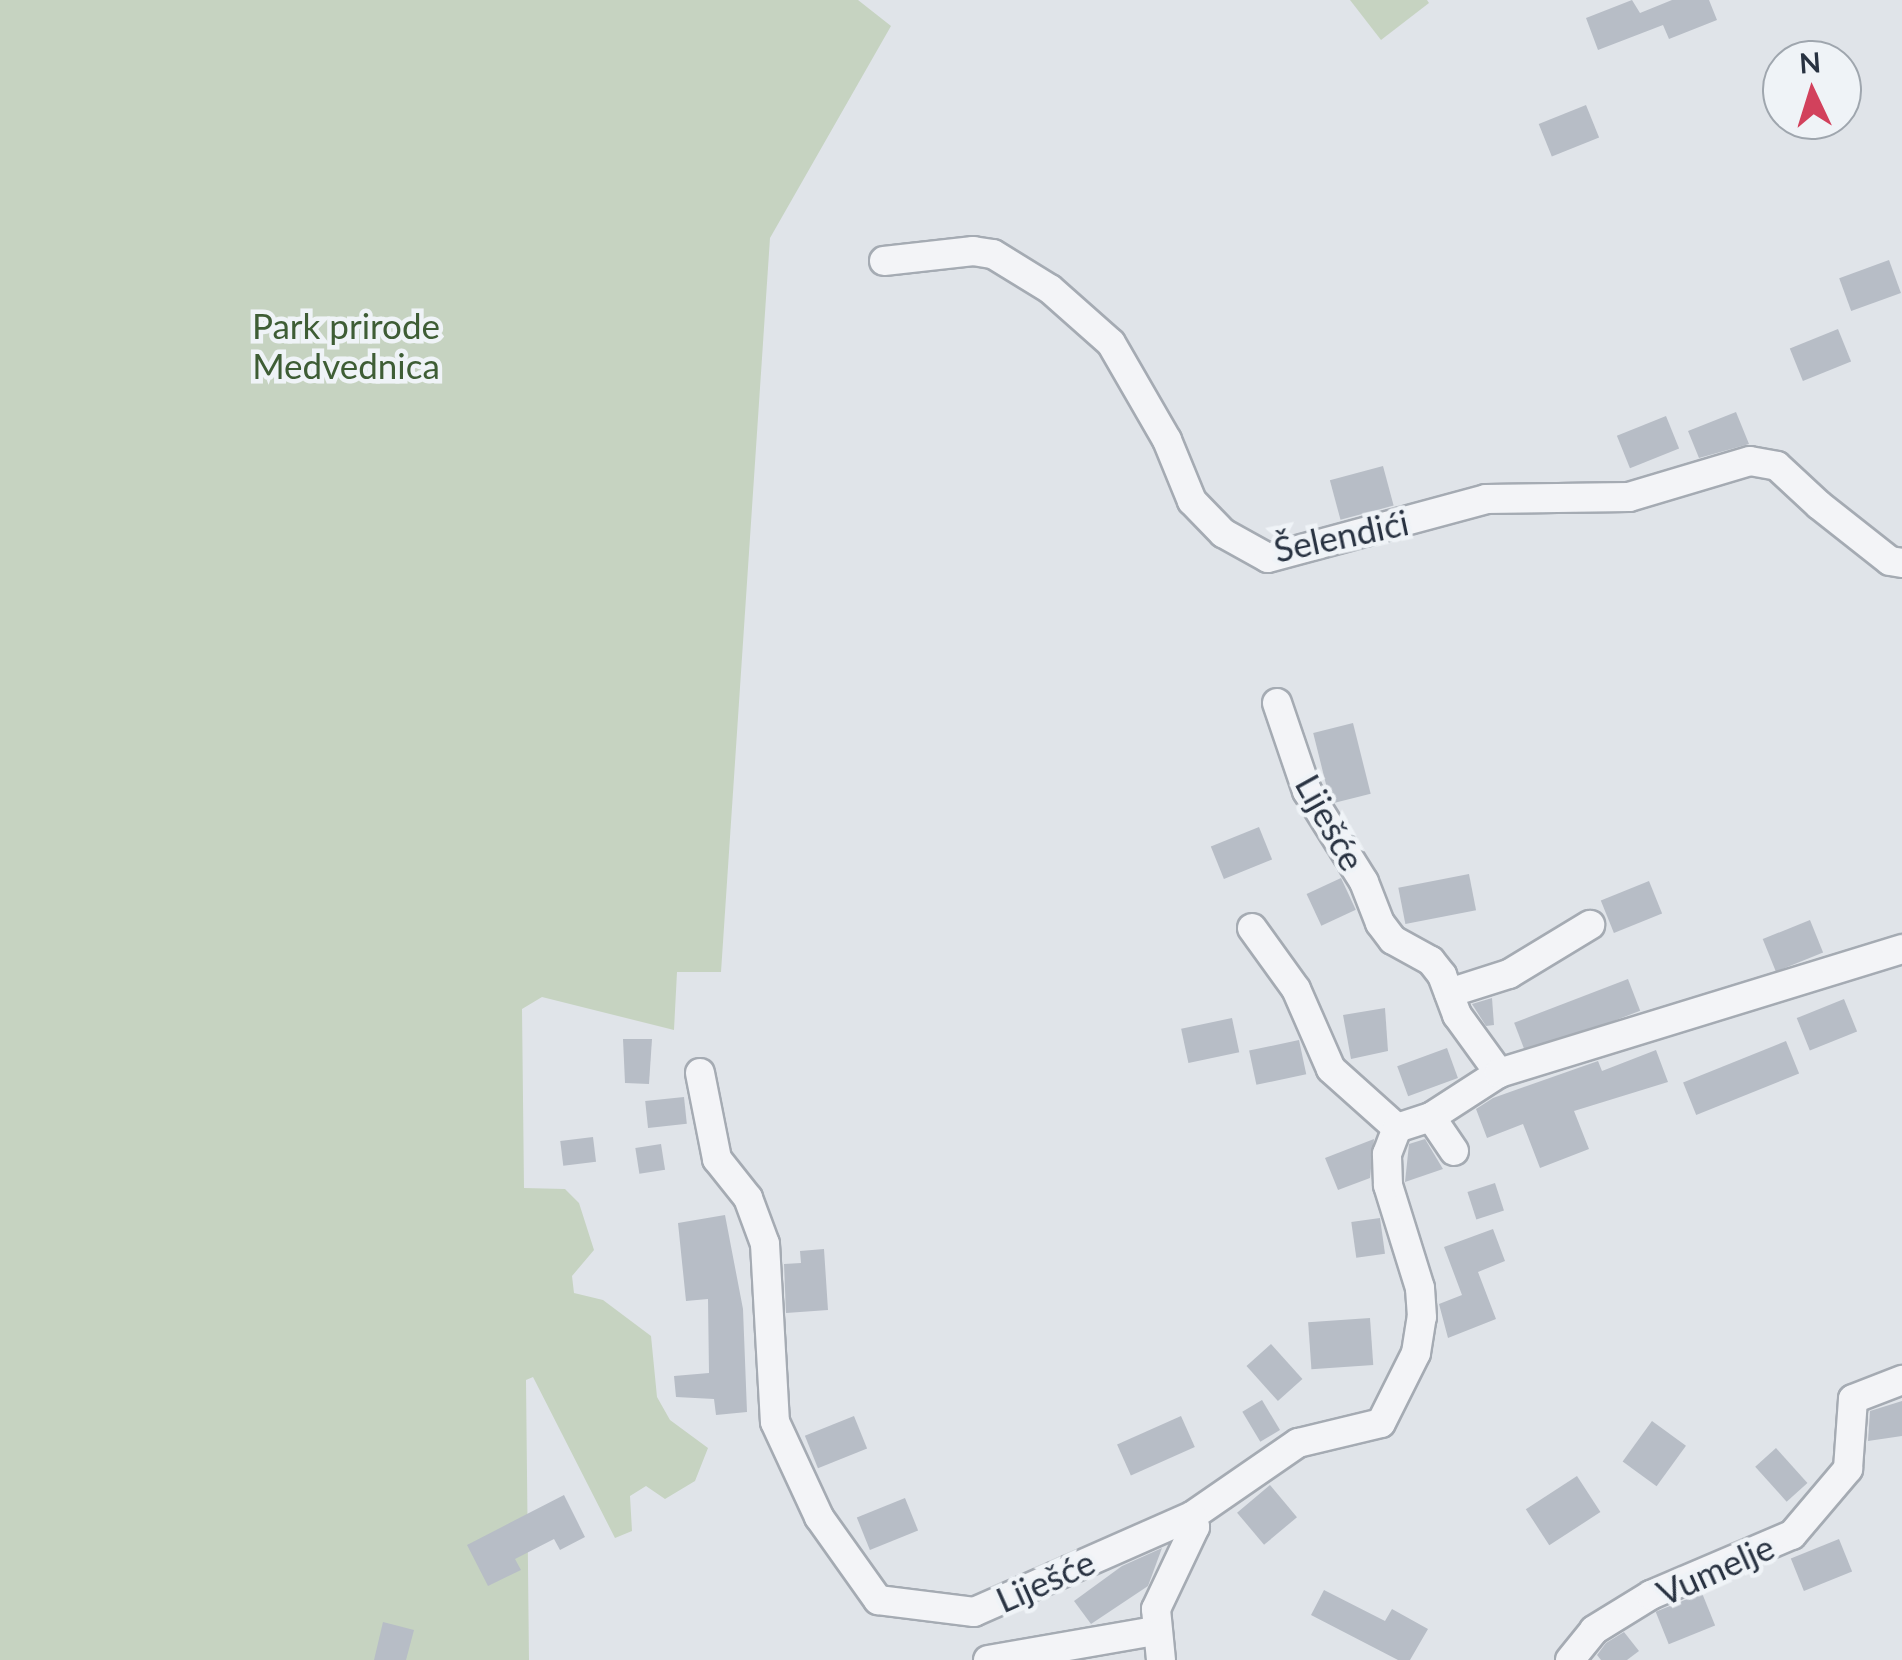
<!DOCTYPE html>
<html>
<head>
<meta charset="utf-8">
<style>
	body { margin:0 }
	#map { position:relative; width:1902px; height:1660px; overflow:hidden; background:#e0e4e9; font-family:Lato,sans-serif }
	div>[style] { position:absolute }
	.green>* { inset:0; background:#c6d3c1 }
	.building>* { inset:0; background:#b7bdc6; transform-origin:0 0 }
	.roads { filter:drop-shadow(2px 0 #a5abb3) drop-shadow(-2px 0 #a5abb3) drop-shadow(0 2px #a5abb3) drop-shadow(0 -2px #a5abb3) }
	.minor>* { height:28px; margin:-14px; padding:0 14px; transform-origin:14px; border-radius:14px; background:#f3f4f7 }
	span { translate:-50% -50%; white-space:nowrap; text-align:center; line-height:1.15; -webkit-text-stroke:9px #eff3f7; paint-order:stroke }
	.park-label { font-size:35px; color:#3e5d35 }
	.street-label { font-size:35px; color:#283241 }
	.north { position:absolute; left:1762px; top:40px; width:100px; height:100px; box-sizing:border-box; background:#eff3f7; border:2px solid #9fa6ae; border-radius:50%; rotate:356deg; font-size:28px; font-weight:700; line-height:40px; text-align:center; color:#283241 }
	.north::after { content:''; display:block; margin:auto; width:35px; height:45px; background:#d2415c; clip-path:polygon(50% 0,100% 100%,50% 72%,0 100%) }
</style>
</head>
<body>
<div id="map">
	<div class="green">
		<div style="clip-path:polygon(0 0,858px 0,891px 26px,770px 238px,721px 972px,677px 972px,674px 1030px,542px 997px,522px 1009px,524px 1188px,565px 1189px,579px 1203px,594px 1250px,572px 1276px,574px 1293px,603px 1300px,651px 1336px,657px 1397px,670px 1420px,708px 1448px,695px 1481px,665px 1499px,646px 1486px,630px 1496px,632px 1531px,615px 1538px,533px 1377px,526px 1380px,529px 1660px,0 1660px)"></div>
		<div style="clip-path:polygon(1350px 0,1427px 0,1429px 3px,1381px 40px)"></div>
	</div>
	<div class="building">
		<div style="clip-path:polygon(1632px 0,1640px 13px,1672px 0,1709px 0,1717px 20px,1669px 39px,1663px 25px,1598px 50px,1586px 18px)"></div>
		<div style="left:1586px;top:105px;width:35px;height:51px;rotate:68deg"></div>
		<div style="left:1889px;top:260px;width:35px;height:53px;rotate:70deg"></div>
		<div style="left:1838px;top:329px;width:35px;height:52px;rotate:68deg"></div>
		<div style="clip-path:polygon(1736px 412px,1749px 444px,1699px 458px,1688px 431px)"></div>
		<div style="left:1666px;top:416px;width:35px;height:53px;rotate:68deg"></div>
		<div style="left:1383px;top:466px;width:41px;height:55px;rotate:75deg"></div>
		<div style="left:1353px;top:723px;width:73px;height:41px;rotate:76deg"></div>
		<div style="left:1259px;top:827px;width:35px;height:52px;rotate:68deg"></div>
		<div style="left:1469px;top:874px;width:37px;height:72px;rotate:79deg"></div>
		<div style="left:1341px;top:878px;width:35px;height:38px;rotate:65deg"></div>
		<div style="left:1649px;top:881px;width:35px;height:52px;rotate:68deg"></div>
		<div style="left:1810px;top:920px;width:35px;height:51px;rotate:68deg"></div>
		<div style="left:1628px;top:979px;width:34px;height:122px;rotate:69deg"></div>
		<div style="clip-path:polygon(1492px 998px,1494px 1025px,1486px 1026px,1472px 1004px)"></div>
		<div style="left:1844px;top:999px;width:35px;height:51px;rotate:68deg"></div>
		<div style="clip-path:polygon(1385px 1008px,1388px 1051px,1351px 1059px,1343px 1015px)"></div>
		<div style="left:1232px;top:1018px;width:35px;height:52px;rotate:78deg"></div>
		<div style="clip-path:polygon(623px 1039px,652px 1039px,649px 1084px,625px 1083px)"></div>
		<div style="left:1299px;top:1040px;width:35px;height:51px;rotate:78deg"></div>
		<div style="left:1786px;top:1041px;width:35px;height:111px;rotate:68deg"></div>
		<div style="left:1447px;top:1048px;width:32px;height:53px;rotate:70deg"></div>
		<div style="clip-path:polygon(1656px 1050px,1668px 1082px,1574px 1111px,1589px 1149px,1540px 1168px,1523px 1124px,1487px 1138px,1476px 1109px,1493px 1098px,1598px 1061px,1602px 1071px)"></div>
		<div style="left:684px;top:1097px;width:27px;height:39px;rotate:84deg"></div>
		<div style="left:593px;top:1137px;width:25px;height:33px;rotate:83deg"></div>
		<div style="clip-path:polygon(1374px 1139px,1370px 1178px,1338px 1190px,1325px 1158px)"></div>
		<div style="clip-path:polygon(1425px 1139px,1443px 1169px,1405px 1182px,1409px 1144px)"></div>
		<div style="left:661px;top:1144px;width:26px;height:26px;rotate:81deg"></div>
		<div style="left:1495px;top:1183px;width:29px;height:29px;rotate:72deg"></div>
		<div style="clip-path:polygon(725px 1215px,743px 1309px,747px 1412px,716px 1415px,714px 1399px,676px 1397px,674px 1376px,709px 1373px,708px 1299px,686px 1301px,678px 1223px)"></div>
		<div style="left:1380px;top:1218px;width:36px;height:29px;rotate:82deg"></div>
		<div style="clip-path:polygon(1493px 1229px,1505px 1261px,1478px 1272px,1496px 1319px,1448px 1338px,1439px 1304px,1462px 1295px,1444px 1247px)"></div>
		<div style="clip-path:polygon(824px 1249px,828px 1310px,786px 1313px,784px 1264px,801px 1263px,800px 1251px)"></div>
		<div style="left:1370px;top:1318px;width:47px;height:62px;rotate:86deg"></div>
		<div style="left:1271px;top:1344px;width:47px;height:33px;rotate:48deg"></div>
		<div style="left:1262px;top:1400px;width:35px;height:23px;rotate:59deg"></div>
		<div style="clip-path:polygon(1902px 1401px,1902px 1436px,1868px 1441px,1870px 1411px)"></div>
		<div style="left:854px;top:1416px;width:35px;height:53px;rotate:68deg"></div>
		<div style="left:1181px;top:1416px;width:34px;height:70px;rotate:66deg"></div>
		<div style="left:1652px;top:1421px;width:42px;height:50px;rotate:36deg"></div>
		<div style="left:1776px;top:1448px;width:47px;height:28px;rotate:48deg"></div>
		<div style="left:1577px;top:1476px;width:43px;height:61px;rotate:57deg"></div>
		<div style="left:1270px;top:1485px;width:42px;height:43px;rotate:50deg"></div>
		<div style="clip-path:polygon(564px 1495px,585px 1537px,560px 1550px,554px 1539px,515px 1559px,521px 1570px,488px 1586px,467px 1545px)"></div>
		<div style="left:905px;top:1498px;width:35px;height:52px;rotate:68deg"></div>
		<div style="left:1839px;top:1539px;width:35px;height:52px;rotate:68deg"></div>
		<div style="clip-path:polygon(1162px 1548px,1148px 1586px,1091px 1624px,1074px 1601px,1122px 1566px)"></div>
		<div style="clip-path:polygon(1324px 1590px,1385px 1621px,1392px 1609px,1428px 1629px,1410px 1660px,1398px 1660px,1311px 1615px)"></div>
		<div style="left:1702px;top:1593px;width:35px;height:50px;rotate:68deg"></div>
		<div style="clip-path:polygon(383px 1622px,414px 1630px,406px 1660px,374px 1660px)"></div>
		<div style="clip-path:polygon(1624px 1632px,1639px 1651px,1627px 1660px,1601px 1660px,1597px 1655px,1606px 1643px)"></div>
	</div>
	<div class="roads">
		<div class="minor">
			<div style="left:884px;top:261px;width:90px;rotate:-6.4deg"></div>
			<div style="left:973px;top:251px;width:20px;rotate:9deg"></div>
			<div style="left:993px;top:254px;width:67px;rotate:31.6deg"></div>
			<div style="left:1050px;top:289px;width:81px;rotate:41.5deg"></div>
			<div style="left:1111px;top:343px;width:112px;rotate:60deg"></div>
			<div style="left:1167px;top:440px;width:66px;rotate:67.7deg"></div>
			<div style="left:1192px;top:501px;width:45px;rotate:45.9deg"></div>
			<div style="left:1223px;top:533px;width:51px;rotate:29.1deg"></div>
			<div style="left:1268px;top:558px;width:226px;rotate:-15.1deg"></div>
			<div style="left:1486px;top:499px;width:143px;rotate:-0.8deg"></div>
			<div style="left:1629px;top:497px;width:126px;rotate:-16.6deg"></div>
			<div style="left:1750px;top:461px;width:27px;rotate:10deg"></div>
			<div style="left:1777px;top:466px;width:57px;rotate:42.9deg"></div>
			<div style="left:1819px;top:505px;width:90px;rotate:38.3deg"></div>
			<div style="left:1890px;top:561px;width:12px;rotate:9deg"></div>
			<div style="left:1277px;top:703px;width:93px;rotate:71.2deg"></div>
			<div style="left:1307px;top:791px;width:107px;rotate:57.9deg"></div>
			<div style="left:1364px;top:882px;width:44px;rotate:68.7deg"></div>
			<div style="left:1380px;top:923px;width:21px;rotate:53deg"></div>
			<div style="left:1393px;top:940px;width:43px;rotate:28.9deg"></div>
			<div style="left:1431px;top:961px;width:18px;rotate:52deg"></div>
			<div style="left:1442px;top:975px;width:43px;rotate:69.4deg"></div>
			<div style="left:1457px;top:1015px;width:72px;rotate:54.1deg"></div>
			<div style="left:1252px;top:928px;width:75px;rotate:54.2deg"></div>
			<div style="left:1296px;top:989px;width:87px;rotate:66.4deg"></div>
			<div style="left:1331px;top:1069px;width:89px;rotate:41.8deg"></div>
			<div style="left:1449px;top:993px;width:63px;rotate:-17.6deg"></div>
			<div style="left:1509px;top:974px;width:95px;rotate:-31.2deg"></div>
			<div style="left:700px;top:1073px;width:88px;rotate:78.8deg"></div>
			<div style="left:717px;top:1159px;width:50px;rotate:51.5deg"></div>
			<div style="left:748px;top:1198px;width:49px;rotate:69.7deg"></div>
			<div style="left:765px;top:1244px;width:178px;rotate:86.8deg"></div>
			<div style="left:775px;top:1422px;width:105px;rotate:65.1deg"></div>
			<div style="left:819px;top:1517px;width:102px;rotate:54.6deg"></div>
			<div style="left:878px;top:1600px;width:97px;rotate:7.1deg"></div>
			<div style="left:974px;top:1612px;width:238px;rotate:-23.8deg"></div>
			<div style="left:1192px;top:1516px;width:129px;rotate:-34.6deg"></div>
			<div style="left:1298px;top:1443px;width:85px;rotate:-13.5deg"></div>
			<div style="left:1381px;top:1423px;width:78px;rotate:-63.4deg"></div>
			<div style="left:1416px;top:1353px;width:36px;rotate:-81deg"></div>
			<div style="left:1422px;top:1317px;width:29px;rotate:-94deg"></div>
			<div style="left:1420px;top:1288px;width:108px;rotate:-107.3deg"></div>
			<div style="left:1388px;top:1185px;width:31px;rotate:-92deg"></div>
			<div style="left:1387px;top:1154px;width:28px;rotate:-69deg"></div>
			<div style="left:1397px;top:1128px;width:36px;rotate:-18deg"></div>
			<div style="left:1431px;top:1117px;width:81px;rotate:-32.9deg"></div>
			<div style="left:1499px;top:1073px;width:422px;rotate:-17.1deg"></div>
			<div style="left:1431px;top:1117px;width:41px;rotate:55.9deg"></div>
			<div style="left:988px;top:1660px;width:169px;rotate:-9.9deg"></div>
			<div style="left:1161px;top:1660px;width:51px;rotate:-95.6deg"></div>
			<div style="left:1156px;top:1609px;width:91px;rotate:-64.6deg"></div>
			<div style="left:1195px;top:1527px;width:11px;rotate:-105deg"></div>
			<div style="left:1570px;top:1660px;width:38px;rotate:-51deg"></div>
			<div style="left:1594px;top:1630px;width:67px;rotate:-31.6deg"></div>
			<div style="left:1651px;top:1595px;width:153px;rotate:-23.1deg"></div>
			<div style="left:1792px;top:1535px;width:87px;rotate:-49.7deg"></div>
			<div style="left:1848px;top:1469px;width:70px;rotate:-85.9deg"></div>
			<div style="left:1853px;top:1399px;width:53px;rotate:-21.2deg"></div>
		</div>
	</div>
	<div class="park-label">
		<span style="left:346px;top:345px">Park prirode<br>Medvednica</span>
	</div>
	<div class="street-label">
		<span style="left:1341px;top:535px;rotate:-12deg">Šelendići</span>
		<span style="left:1331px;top:822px;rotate:61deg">Liješće</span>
		<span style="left:1715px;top:1569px;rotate:-24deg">Vumelje</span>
		<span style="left:1045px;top:1580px;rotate:-24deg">Liješće</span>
	</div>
	<div class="north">N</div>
</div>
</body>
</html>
